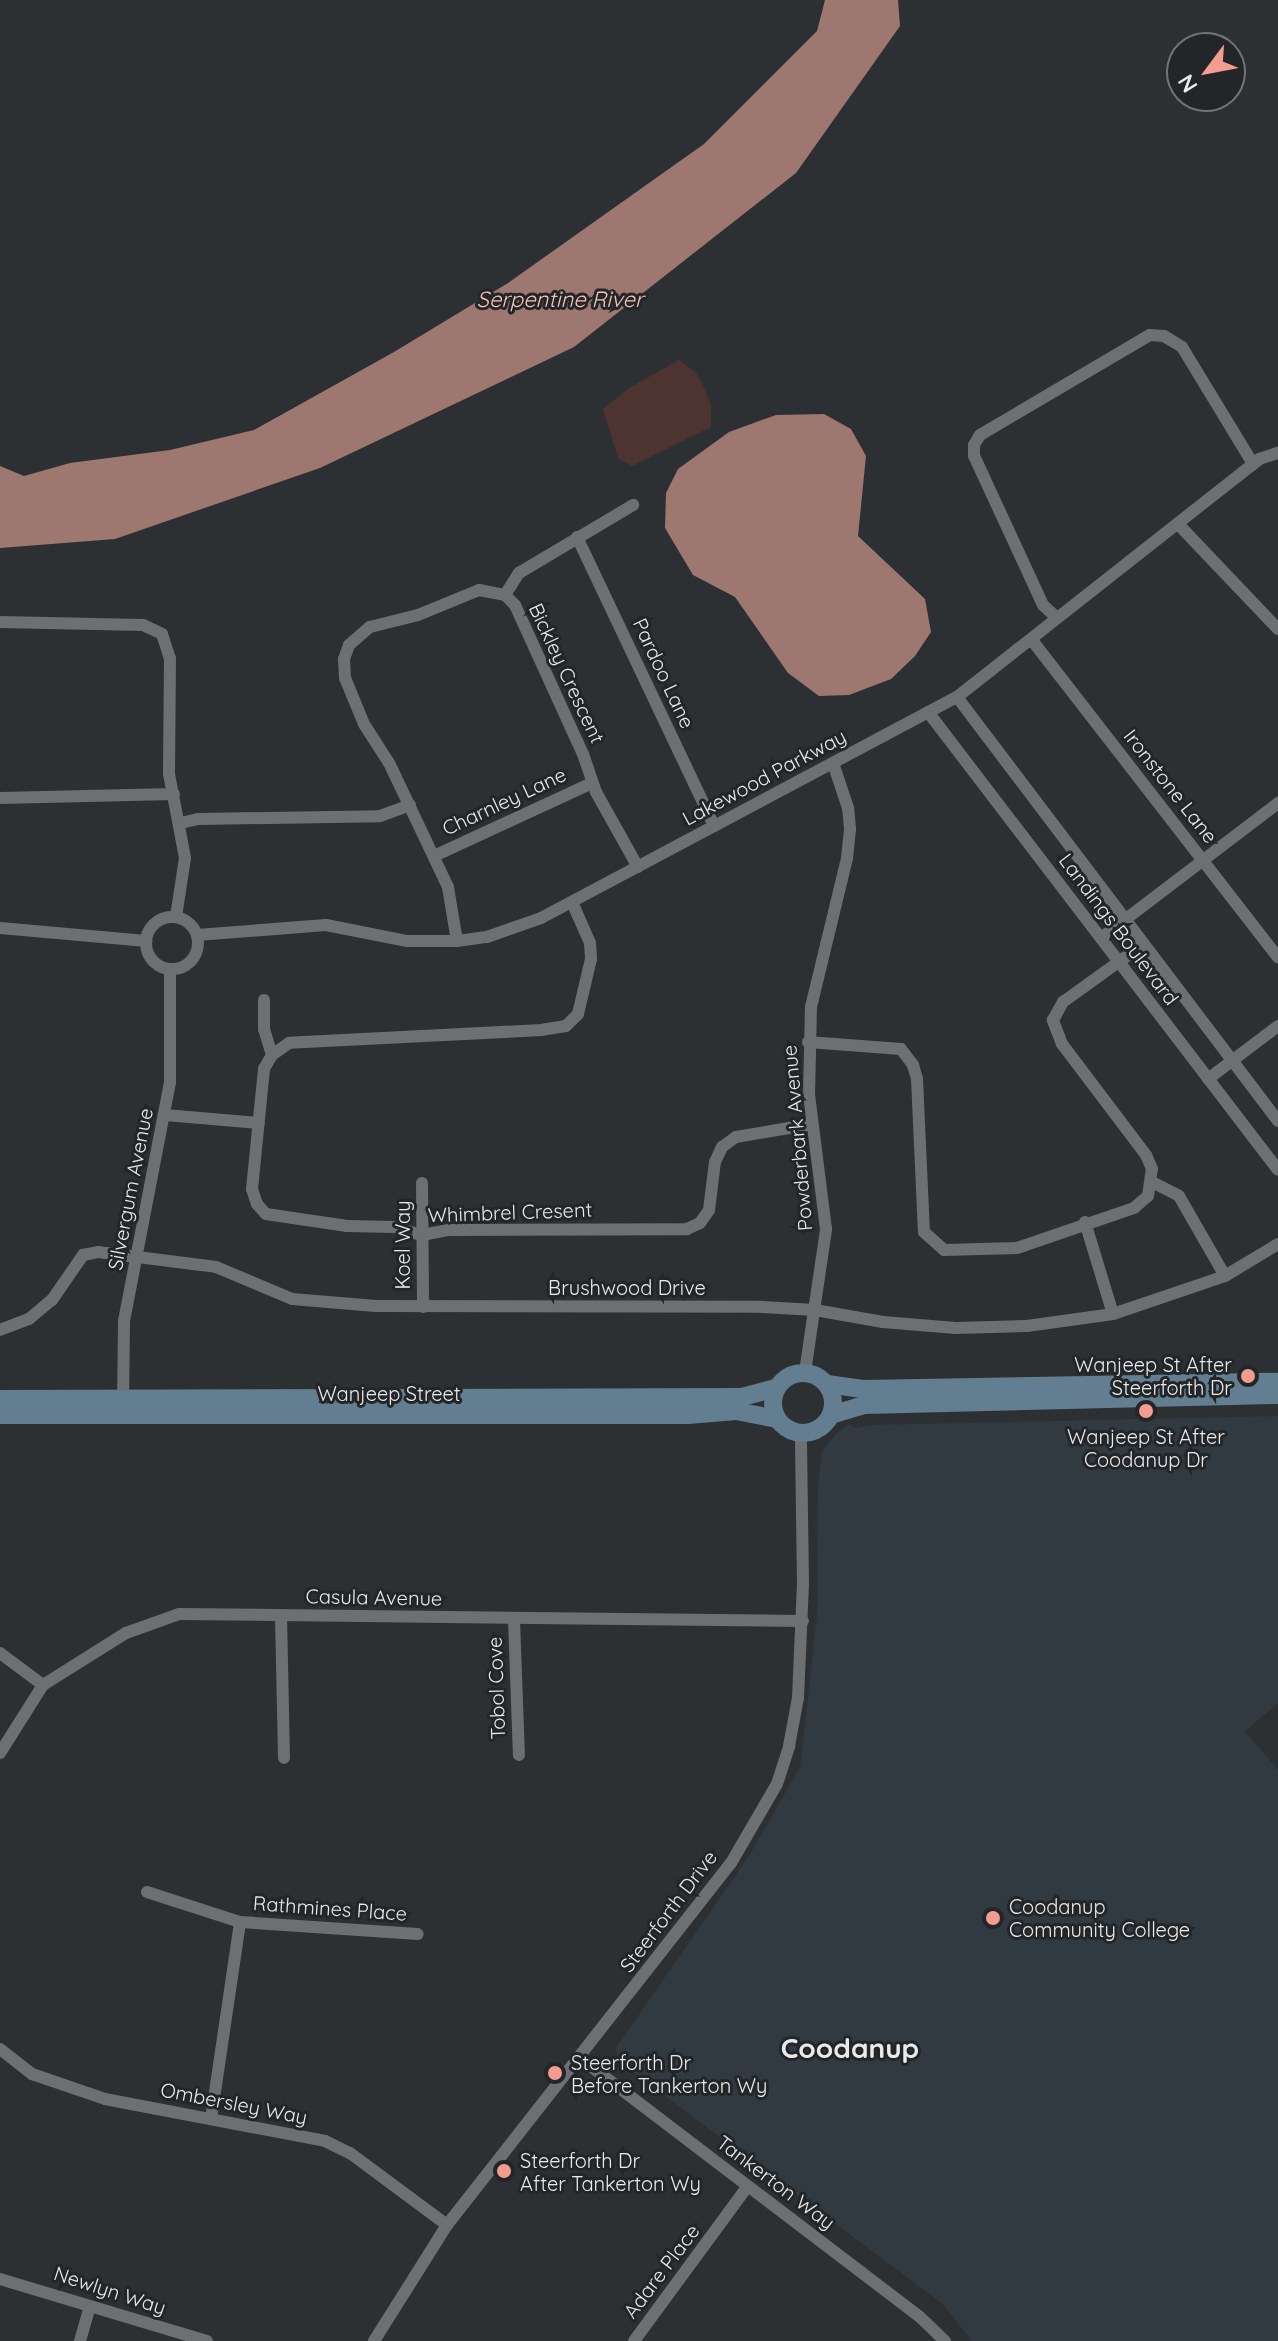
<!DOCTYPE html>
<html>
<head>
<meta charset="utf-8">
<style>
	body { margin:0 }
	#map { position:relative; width:1278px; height:2341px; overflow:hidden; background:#2d3032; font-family:Quicksand,sans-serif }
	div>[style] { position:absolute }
	.built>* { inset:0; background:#323a41 }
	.green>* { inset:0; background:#4e3430 }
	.water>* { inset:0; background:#9e7771 }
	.street>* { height:12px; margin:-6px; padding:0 6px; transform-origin:6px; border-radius:6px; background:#6c7073 }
	.street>.ring { margin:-6px; padding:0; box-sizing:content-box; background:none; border:12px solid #6c7073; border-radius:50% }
	.secondary>* { height:18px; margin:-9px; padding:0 9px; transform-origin:9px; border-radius:9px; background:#627e90 }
	.secondary>.ring { margin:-9px; padding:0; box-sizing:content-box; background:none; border:18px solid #627e90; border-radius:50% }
	.dots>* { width:22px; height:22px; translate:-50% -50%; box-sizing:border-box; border:4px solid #232628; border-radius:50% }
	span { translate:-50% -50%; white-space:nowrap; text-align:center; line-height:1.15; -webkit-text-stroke:6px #232628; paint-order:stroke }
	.street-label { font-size:20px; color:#e8eaec }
	.poi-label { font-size:20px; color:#e8eaec }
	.right { translate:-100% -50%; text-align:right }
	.left { translate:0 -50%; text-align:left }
	.water-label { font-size:22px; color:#f7c0b8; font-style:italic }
	.district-label { font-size:28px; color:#e8eaec; font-weight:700 }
	.north { position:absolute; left:1166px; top:32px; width:80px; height:80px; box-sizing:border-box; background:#232628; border:2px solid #727476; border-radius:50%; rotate:238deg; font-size:22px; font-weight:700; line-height:32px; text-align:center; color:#e8eaec }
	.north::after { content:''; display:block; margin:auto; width:28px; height:36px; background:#f59c90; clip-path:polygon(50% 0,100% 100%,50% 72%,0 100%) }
</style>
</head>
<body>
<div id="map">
	<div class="built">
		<div style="clip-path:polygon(1278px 1416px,1278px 1703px,1245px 1731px,1278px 1770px,1278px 2341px,972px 2341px,943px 2304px,618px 2061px,616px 2048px,749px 1856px,800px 1767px,817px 1615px,818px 1487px,822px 1451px,837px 1433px,848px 1425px,856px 1428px,872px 1425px)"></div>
	</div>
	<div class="green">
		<div style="clip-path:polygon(679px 360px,696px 373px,704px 387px,711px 405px,711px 427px,632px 466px,618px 458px,603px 409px,629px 388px)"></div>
	</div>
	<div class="water">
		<div style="clip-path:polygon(825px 0,898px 0,900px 26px,796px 173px,574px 347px,320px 468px,115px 539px,0 548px,0 466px,24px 476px,70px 463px,170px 450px,254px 430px,394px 352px,508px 283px,704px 144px,817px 31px)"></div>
		<div style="clip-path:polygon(824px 414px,851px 429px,866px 456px,858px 536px,925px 599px,931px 632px,915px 656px,891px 679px,849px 695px,819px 696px,788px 673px,735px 597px,693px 575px,665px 528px,666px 493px,678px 469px,729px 432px,776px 415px)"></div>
	</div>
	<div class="street">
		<div style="left:1178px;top:524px;width:145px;rotate:46.4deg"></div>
		<div style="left:577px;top:537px;width:320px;rotate:64.6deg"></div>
		<div style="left:505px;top:595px;width:26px;rotate:-58deg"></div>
		<div style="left:519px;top:573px;width:133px;rotate:-30.8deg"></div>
		<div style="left:1057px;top:618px;width:19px;rotate:-137deg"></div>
		<div style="left:1043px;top:605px;width:164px;rotate:-114.8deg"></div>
		<div style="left:974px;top:456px;width:11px;rotate:-90deg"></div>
		<div style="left:974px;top:445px;width:12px;rotate:-59deg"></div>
		<div style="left:980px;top:435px;width:197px;rotate:-30.5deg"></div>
		<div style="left:1150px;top:335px;width:14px;rotate:4deg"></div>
		<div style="left:1164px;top:336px;width:21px;rotate:31deg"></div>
		<div style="left:1182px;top:347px;width:137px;rotate:58.7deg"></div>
		<div style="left:0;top:622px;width:143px;rotate:1.2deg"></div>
		<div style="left:143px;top:625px;width:21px;rotate:25deg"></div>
		<div style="left:162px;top:634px;width:25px;rotate:72deg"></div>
		<div style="left:170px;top:658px;width:116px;rotate:90.5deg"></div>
		<div style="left:169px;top:774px;width:86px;rotate:79.2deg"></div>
		<div style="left:185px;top:858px;width:60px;rotate:98.7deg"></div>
		<div style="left:1031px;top:639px;width:403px;rotate:52.2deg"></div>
		<div style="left:957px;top:697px;width:532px;rotate:52.87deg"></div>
		<div style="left:928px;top:712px;width:576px;rotate:52.61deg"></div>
		<div style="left:0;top:798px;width:174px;rotate:-1.3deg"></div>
		<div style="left:181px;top:823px;width:18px;rotate:-13deg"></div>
		<div style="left:199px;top:819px;width:181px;rotate:-0.9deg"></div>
		<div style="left:380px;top:816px;width:32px;rotate:-20deg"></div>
		<div style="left:434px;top:856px;width:174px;rotate:-24.8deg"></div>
		<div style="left:572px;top:902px;width:45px;rotate:66.3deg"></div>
		<div style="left:590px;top:943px;width:16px;rotate:86deg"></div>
		<div style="left:591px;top:959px;width:57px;rotate:103.3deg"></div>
		<div style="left:578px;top:1014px;width:17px;rotate:135deg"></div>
		<div style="left:566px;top:1026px;width:24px;rotate:171deg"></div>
		<div style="left:542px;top:1030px;width:253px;rotate:177.1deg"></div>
		<div style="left:289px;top:1043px;width:21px;rotate:145deg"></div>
		<div style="left:272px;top:1055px;width:16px;rotate:120deg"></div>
		<div style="left:264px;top:1069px;width:121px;rotate:95.7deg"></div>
		<div style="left:252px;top:1189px;width:16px;rotate:72deg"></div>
		<div style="left:257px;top:1204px;width:13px;rotate:48deg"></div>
		<div style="left:266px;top:1214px;width:82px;rotate:8.4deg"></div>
		<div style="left:347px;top:1226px;width:48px;rotate:1.2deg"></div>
		<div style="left:395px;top:1227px;width:28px;rotate:17deg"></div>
		<div style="left:422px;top:1235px;width:26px;rotate:-11deg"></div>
		<div style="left:448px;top:1230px;width:239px;rotate:-0.2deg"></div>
		<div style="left:687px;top:1229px;width:14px;rotate:-25deg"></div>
		<div style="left:700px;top:1223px;width:16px;rotate:-55deg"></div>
		<div style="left:709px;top:1210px;width:48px;rotate:-82.9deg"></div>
		<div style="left:715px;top:1162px;width:17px;rotate:-65deg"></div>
		<div style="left:722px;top:1147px;width:17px;rotate:-36deg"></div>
		<div style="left:736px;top:1137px;width:77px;rotate:-9.7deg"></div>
		<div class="ring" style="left:146px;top:917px;width:40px;height:40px"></div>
		<div style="left:0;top:928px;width:147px;rotate:5.1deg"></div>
		<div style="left:197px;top:935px;width:129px;rotate:-4.4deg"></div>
		<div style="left:326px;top:925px;width:83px;rotate:11.2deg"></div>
		<div style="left:407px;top:941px;width:50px"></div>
		<div style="left:457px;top:941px;width:30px;rotate:-8deg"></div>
		<div style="left:487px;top:937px;width:57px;rotate:-19.4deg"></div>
		<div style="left:541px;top:918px;width:471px;rotate:-28deg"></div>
		<div style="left:957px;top:697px;width:385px;rotate:-38.2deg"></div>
		<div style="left:1259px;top:459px;width:20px;rotate:-18deg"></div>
		<div style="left:1101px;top:938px;width:223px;rotate:-37.3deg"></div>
		<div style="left:457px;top:941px;width:55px;rotate:-99.5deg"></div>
		<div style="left:448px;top:887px;width:137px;rotate:-115.4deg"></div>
		<div style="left:389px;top:763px;width:46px;rotate:-122.7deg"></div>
		<div style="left:364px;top:724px;width:50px;rotate:-112.4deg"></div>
		<div style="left:345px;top:678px;width:19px;rotate:-93deg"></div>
		<div style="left:344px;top:659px;width:15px;rotate:-70deg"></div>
		<div style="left:349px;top:645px;width:28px;rotate:-41deg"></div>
		<div style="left:370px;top:627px;width:49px;rotate:-14deg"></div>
		<div style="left:418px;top:615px;width:66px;rotate:-22.3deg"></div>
		<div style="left:479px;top:590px;width:26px;rotate:11deg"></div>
		<div style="left:505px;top:595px;width:14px;rotate:45deg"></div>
		<div style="left:515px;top:605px;width:164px;rotate:65.5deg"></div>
		<div style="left:583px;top:754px;width:40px;rotate:71.1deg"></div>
		<div style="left:596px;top:792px;width:86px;rotate:60.8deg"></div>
		<div style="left:264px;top:1000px;width:29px;rotate:90deg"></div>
		<div style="left:264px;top:1029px;width:27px;rotate:73deg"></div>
		<div style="left:808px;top:1042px;width:93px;rotate:4.3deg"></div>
		<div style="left:901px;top:1049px;width:20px;rotate:53deg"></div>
		<div style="left:913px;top:1065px;width:15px;rotate:74deg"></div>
		<div style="left:917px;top:1079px;width:153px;rotate:87.4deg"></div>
		<div style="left:924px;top:1232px;width:27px;rotate:42deg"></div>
		<div style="left:944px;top:1250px;width:73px;rotate:-1.6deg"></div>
		<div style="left:1017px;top:1248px;width:124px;rotate:-18.9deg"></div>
		<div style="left:1134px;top:1208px;width:18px;rotate:-41deg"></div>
		<div style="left:1148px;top:1196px;width:27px;rotate:-82deg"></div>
		<div style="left:1152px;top:1169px;width:15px;rotate:-113deg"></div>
		<div style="left:1146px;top:1155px;width:139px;rotate:-127.1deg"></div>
		<div style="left:1062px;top:1044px;width:26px;rotate:-111deg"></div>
		<div style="left:1053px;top:1020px;width:21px;rotate:-61deg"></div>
		<div style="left:1063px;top:1002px;width:97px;rotate:-35.8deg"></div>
		<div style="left:1208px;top:1079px;width:88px;rotate:-37.1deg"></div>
		<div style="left:165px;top:1115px;width:94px;rotate:4.9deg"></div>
		<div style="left:1152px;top:1182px;width:30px;rotate:27deg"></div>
		<div style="left:1179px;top:1196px;width:92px;rotate:60.1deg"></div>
		<div style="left:422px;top:1183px;width:124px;rotate:89.5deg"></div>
		<div style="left:1085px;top:1222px;width:96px;rotate:73.1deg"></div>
		<div style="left:0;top:1330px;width:31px;rotate:-21deg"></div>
		<div style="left:29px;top:1319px;width:30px;rotate:-40deg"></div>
		<div style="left:52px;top:1300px;width:55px;rotate:-55.4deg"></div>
		<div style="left:83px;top:1255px;width:15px;rotate:-11deg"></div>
		<div style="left:98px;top:1252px;width:119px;rotate:7.2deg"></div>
		<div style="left:216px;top:1267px;width:82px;rotate:22.8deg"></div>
		<div style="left:292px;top:1299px;width:84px;rotate:4.8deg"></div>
		<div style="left:376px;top:1306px;width:386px;rotate:0.1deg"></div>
		<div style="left:762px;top:1307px;width:53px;rotate:3.2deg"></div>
		<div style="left:815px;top:1310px;width:69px;rotate:10deg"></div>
		<div style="left:883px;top:1322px;width:73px;rotate:4.7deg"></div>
		<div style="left:956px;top:1328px;width:71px;rotate:-1.6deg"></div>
		<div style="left:1027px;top:1326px;width:87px;rotate:-7.9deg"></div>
		<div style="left:1113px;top:1314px;width:118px;rotate:-18.7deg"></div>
		<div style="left:1225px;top:1276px;width:62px;rotate:-31.1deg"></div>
		<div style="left:805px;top:1372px;width:145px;rotate:-81.6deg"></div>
		<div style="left:826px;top:1229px;width:135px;rotate:-97.2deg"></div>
		<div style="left:809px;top:1095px;width:88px;rotate:-88.7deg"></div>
		<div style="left:811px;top:1007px;width:153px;rotate:-76.4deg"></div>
		<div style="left:847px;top:858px;width:29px;rotate:-84deg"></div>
		<div style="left:850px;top:829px;width:21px;rotate:-95deg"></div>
		<div style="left:848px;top:808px;width:47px;rotate:-108.4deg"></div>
		<div style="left:123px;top:1406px;width:85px;rotate:-89.3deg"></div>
		<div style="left:124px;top:1321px;width:242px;rotate:-79.1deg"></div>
		<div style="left:170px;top:1083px;width:114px;rotate:-90deg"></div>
		<div style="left:281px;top:1615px;width:143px;rotate:88.8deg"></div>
		<div style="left:514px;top:1620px;width:135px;rotate:87.9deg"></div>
		<div style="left:0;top:1653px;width:54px;rotate:36.7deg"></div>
		<div style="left:0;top:1753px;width:80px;rotate:-57.7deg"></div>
		<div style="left:43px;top:1685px;width:98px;rotate:-32.1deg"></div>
		<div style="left:126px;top:1633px;width:56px;rotate:-19.7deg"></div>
		<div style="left:179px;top:1614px;width:624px;rotate:0.64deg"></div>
		<div style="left:147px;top:1892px;width:98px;rotate:17.9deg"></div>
		<div style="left:240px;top:1922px;width:178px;rotate:3.9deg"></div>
		<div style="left:0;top:2049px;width:41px;rotate:38deg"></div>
		<div style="left:32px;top:2074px;width:77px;rotate:18.9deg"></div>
		<div style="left:105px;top:2099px;width:224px;rotate:10.8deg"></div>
		<div style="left:325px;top:2141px;width:28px;rotate:26deg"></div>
		<div style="left:350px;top:2153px;width:121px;rotate:36.6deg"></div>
		<div style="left:580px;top:2058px;width:427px;rotate:37.3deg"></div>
		<div style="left:920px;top:2317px;width:35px;rotate:44deg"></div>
		<div style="left:211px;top:2119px;width:199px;rotate:-81.6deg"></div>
		<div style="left:0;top:2279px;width:216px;rotate:16.7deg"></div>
		<div style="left:80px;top:2341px;width:36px;rotate:-74deg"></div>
		<div style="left:374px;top:2341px;width:137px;rotate:-57.8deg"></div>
		<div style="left:447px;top:2225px;width:460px;rotate:-51.9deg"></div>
		<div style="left:731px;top:1863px;width:91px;rotate:-59.8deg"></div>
		<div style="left:777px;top:1784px;width:40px;rotate:-72deg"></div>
		<div style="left:789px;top:1746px;width:49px;rotate:-79.4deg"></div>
		<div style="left:798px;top:1698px;width:113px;rotate:-87.5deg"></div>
		<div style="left:803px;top:1585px;width:152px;rotate:-90.8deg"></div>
		<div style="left:634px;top:2341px;width:192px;rotate:-53.7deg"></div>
	</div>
	<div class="secondary">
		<div class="ring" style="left:773px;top:1373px;width:42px;height:42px"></div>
		<div style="left:827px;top:1384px;width:36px;rotate:8deg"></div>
		<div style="left:863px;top:1389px;width:415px;rotate:-1deg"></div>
		<div style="left:0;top:1399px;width:742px;rotate:-0.15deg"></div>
		<div style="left:742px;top:1397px;width:35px;rotate:-15deg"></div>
		<div style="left:0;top:1415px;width:688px"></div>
		<div style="left:688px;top:1415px;width:48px;rotate:-4.8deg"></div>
		<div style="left:736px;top:1411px;width:42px;rotate:11deg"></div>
		<div style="left:831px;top:1415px;width:34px;rotate:-17deg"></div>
		<div style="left:864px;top:1405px;width:414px;rotate:-1.4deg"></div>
	</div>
	<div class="dots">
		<div style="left:1248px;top:1376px;background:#f59c90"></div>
		<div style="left:1146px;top:1411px;background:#f59c90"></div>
		<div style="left:993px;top:1918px;background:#f59c90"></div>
		<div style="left:555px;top:2073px;background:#f59c90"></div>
		<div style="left:504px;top:2171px;background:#f59c90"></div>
	</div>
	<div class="street-label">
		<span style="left:567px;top:673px;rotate:65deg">Bickley Crescent</span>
		<span style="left:664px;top:673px;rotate:65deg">Pardoo Lane</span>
		<span style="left:764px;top:777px;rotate:-28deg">Lakewood Parkway</span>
		<span style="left:1171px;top:786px;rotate:52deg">Ironstone Lane</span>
		<span style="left:504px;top:801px;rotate:-25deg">Charnley Lane</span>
		<span style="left:1119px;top:929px;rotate:53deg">Landings Boulevard</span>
		<span style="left:797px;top:1138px;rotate:-95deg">Powderbark Avenue</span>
		<span style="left:130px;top:1189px;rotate:-79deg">Silvergum Avenue</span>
		<span style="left:510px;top:1212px;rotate:-2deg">Whimbrel Cresent</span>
		<span style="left:402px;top:1245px;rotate:-90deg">Koel Way</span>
		<span style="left:627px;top:1287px">Brushwood Drive</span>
		<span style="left:389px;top:1393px">Wanjeep Street</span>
		<span style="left:374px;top:1597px;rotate:1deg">Casula Avenue</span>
		<span style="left:496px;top:1688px;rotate:-92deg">Tobol Cove</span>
		<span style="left:330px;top:1908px;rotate:4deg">Rathmines Place</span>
		<span style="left:668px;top:1911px;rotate:-53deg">Steerforth Drive</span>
		<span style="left:234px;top:2103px;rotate:11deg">Ombersley Way</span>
		<span style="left:776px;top:2182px;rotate:37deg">Tankerton Way</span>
		<span style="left:661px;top:2271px;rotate:-53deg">Adare Place</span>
		<span style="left:110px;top:2290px;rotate:18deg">Newlyn Way</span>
	</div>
	<div class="poi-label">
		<span class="right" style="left:1232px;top:1376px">Wanjeep St After<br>Steerforth Dr</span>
		<span style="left:1146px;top:1448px">Wanjeep St After<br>Coodanup Dr</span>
		<span class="left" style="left:1009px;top:1918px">Coodanup<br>Community College</span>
		<span class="left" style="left:571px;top:2074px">Steerforth Dr<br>Before Tankerton Wy</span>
		<span class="left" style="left:520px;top:2172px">Steerforth Dr<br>After Tankerton Wy</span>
	</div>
	<div class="water-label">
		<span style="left:560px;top:300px">Serpentine River</span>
	</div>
	<div class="district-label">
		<span style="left:850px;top:2048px">Coodanup</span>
	</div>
	<div class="north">N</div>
</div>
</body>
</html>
